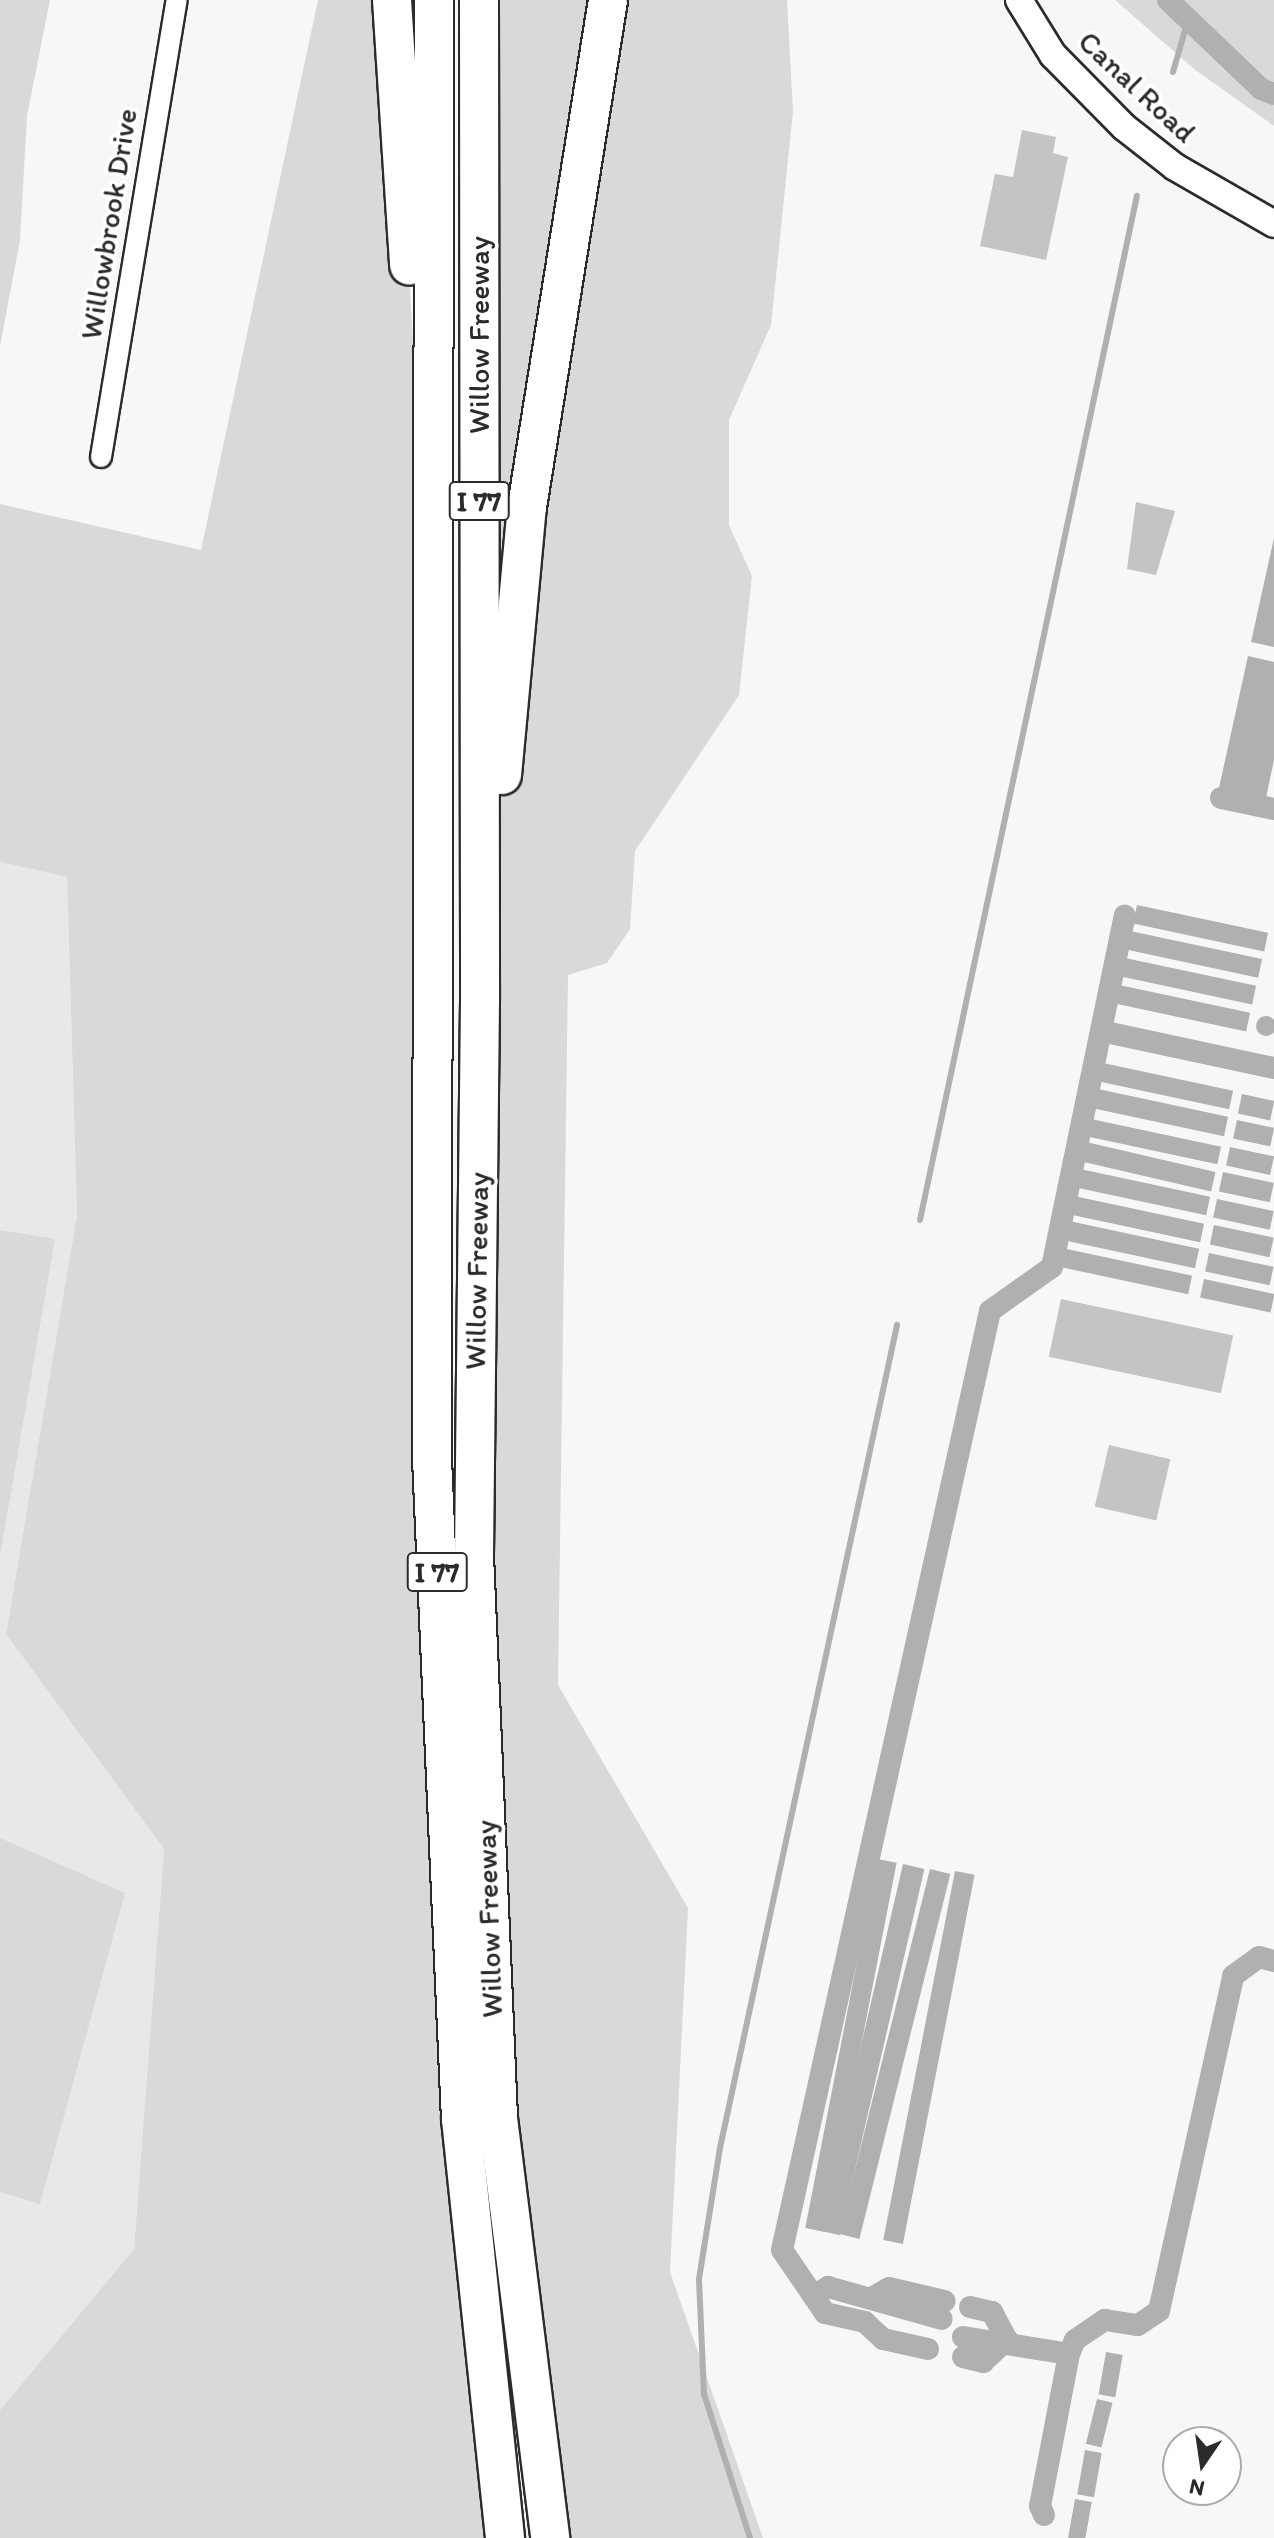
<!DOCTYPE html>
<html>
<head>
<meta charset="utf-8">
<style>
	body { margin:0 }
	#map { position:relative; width:1274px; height:2538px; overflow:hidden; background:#f7f7f7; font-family:Itim,sans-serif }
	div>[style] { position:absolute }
	.built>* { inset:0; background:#e8e8e8 }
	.green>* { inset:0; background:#d9d9d9 }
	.water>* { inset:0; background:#b0b0b0; transform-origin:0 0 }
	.round { border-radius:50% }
	.stream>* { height:6px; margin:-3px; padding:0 3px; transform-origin:3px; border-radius:3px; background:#b0b0b0 }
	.canal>* { height:22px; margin:-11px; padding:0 11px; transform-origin:11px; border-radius:11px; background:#b0b0b0 }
	.building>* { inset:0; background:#c4c4c4; transform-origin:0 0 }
	.roads { filter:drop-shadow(2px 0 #2b2b2b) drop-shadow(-2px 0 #2b2b2b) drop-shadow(0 2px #2b2b2b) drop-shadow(0 -2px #2b2b2b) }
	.minor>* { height:20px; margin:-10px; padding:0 10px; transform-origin:10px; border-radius:10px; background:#fff }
	.tertiary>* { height:26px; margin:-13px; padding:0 13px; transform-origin:13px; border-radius:13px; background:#fff }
	.motorway>* { height:38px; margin:-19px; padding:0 19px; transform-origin:19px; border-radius:19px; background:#fff }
	span { translate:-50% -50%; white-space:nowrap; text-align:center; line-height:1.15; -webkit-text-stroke:7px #fff; paint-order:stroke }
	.shield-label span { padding:2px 6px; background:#fff; border:2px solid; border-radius:6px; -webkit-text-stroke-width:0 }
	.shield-label { font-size:28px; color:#2b2b2b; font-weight:700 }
	.street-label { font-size:30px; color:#2b2b2b }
	.north { position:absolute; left:1162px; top:2426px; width:80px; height:80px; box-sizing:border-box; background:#fff; border:2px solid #aaa; border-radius:50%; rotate:193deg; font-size:22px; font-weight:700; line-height:32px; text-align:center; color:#2b2b2b }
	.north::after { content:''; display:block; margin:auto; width:28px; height:36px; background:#2b2b2b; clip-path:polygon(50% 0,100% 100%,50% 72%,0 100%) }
</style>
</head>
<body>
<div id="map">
	<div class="built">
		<div style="clip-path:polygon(0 862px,67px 877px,77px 1215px,6px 1634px,164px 1849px,134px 2249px,0 2410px)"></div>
	</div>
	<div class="green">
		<div style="clip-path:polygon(0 0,50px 0,27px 116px,20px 240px,0 346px)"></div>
		<div style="clip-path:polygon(318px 0,392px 0,429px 603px,432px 1458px,505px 2538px,0 2538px,0 2410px,134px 2249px,164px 1849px,6px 1634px,77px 1215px,67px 877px,0 862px,0 504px,201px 550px)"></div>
		<div style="clip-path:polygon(479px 0,787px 0,793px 111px,771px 325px,729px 420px,729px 525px,752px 576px,739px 695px,635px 851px,630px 929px,607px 963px,568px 975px,558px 1685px,688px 1908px,670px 2272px,763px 2538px,550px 2538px,498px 2118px)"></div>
		<div style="clip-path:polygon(1115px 0,1274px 0,1274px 126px,1194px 69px)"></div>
		<div style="clip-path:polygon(0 1230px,55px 1239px,0 1556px)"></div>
		<div style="clip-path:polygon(0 1838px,125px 1893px,40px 2204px,0 2192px)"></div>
	</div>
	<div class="water">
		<div style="clip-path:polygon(1274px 538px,1274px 647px,1251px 642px)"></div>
		<div style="clip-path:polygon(1248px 656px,1274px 662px,1274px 760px,1266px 798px,1219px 788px)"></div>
		<div style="left:1137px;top:905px;width:134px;height:19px;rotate:12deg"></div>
		<div style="left:1130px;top:931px;width:135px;height:19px;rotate:12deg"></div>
		<div style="left:1125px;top:958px;width:134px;height:19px;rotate:12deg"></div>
		<div style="left:1119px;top:985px;width:134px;height:19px;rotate:12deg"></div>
		<div class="round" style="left:1256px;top:1016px;width:20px;height:20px"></div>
		<div style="left:1103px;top:1063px;width:133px;height:19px;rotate:12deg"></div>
		<div style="left:1098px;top:1089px;width:133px;height:20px;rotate:12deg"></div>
		<div style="left:1242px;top:1094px;width:33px;height:20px;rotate:12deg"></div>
		<div style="left:1091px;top:1119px;width:133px;height:18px;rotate:12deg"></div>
		<div style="left:1237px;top:1120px;width:38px;height:19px;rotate:12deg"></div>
		<div style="left:1086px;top:1142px;width:133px;height:20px;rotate:13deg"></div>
		<div style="left:1230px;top:1147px;width:45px;height:19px;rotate:12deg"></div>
		<div style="left:1080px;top:1169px;width:133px;height:19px;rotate:12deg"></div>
		<div style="left:1223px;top:1172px;width:52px;height:20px;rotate:12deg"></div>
		<div style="left:1074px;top:1196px;width:133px;height:19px;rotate:12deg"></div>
		<div style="left:1217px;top:1199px;width:58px;height:19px;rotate:12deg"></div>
		<div style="left:1069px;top:1221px;width:133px;height:20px;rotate:12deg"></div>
		<div style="left:1214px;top:1225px;width:61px;height:20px;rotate:12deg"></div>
		<div style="left:1062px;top:1248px;width:133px;height:19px;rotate:12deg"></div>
		<div style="left:1209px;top:1253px;width:66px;height:19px;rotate:12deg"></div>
		<div style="left:1204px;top:1279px;width:72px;height:19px;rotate:12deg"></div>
		<div style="left:877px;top:1859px;width:20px;height:376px;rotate:11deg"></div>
		<div style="left:903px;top:1864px;width:22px;height:376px;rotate:13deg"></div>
		<div style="left:930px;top:1869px;width:21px;height:376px;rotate:14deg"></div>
		<div style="left:955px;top:1871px;width:20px;height:376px;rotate:11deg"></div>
		<div style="left:1106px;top:2352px;width:17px;height:43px;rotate:10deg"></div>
		<div style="left:1097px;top:2399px;width:16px;height:46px;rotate:14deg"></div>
		<div style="left:1085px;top:2450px;width:17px;height:45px;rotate:10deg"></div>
		<div style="left:1075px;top:2499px;width:17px;height:40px;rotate:10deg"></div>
	</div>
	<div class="stream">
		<div style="left:1173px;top:72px;width:54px;rotate:-73.9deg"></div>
		<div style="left:920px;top:1220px;width:1047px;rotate:-78.04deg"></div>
		<div style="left:750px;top:2538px;width:151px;rotate:-107.7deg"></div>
		<div style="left:704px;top:2394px;width:115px;rotate:-92.5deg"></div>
		<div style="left:699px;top:2279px;width:133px;rotate:-80.9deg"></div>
		<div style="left:720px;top:2148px;width:842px;rotate:-77.86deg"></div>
	</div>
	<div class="canal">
		<div style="left:1168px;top:0;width:129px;rotate:43.7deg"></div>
		<div style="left:1261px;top:89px;width:14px;rotate:21deg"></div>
		<div style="left:1221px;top:798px;width:54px;rotate:11.7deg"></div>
		<div style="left:1101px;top:1031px;width:177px;rotate:12.1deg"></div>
		<div style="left:814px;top:2296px;width:17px;rotate:-33deg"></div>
		<div style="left:828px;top:2287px;width:118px;rotate:15.7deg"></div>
		<div style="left:873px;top:2297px;width:18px;rotate:-29deg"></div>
		<div style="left:889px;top:2288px;width:57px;rotate:13.1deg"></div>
		<div style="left:970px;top:2307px;width:23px;rotate:13deg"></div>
		<div style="left:992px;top:2312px;width:32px;rotate:62deg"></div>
		<div style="left:963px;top:2337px;width:107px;rotate:9.1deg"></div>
		<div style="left:1069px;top:2354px;width:15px;rotate:-67deg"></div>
		<div style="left:1075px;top:2340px;width:36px;rotate:-34deg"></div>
		<div style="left:1105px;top:2320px;width:33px;rotate:9deg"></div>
		<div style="left:1138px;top:2325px;width:25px;rotate:-34deg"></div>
		<div style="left:1159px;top:2311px;width:343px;rotate:-77.5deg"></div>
		<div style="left:1233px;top:1976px;width:32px;rotate:-36deg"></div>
		<div style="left:1259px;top:1957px;width:16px;rotate:15deg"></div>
		<div style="left:928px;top:2349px;width:46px;rotate:-167.5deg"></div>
		<div style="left:883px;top:2339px;width:25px;rotate:-137deg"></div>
		<div style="left:865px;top:2322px;width:41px;rotate:-167.3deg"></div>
		<div style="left:825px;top:2313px;width:76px;rotate:-124.3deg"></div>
		<div style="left:782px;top:2250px;width:962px;rotate:-77.51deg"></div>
		<div style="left:990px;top:1311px;width:76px;rotate:-35.4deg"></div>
		<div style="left:1052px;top:1267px;width:359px;rotate:-78.3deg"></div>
		<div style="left:963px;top:2357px;width:21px;rotate:14deg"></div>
		<div style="left:983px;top:2362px;width:33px;rotate:-43deg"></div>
		<div style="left:1044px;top:2515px;width:10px;rotate:-114deg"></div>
		<div style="left:1040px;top:2506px;width:155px;rotate:-79.2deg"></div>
	</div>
	<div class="building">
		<div style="clip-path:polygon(1022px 130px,1056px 137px,1053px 153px,1068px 157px,1046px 260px,980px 246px,995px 174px,1013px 177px)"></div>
		<div style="clip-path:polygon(1136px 502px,1175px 511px,1156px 575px,1127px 569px)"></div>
		<div style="left:1061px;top:1299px;width:176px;height:59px;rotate:12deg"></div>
		<div style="left:1109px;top:1445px;width:63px;height:63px;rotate:13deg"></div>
	</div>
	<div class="roads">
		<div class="minor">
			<div style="left:101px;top:457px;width:463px;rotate:-80.6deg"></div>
		</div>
		<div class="tertiary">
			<div style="left:1019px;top:0;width:65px;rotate:58.3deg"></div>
			<div style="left:1053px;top:55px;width:101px;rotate:45.4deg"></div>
			<div style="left:1124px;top:127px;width:65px;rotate:38.1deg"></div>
			<div style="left:1175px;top:167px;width:114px;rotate:29.9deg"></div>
		</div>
		<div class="motorway">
			<div style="left:392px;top:0;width:266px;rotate:86.3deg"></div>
			<div style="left:434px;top:0;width:1458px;rotate:90.08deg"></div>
			<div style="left:432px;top:1458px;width:662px;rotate:87.49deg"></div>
			<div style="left:461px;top:2119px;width:421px;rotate:84deg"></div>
			<div style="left:479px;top:0;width:1001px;rotate:89.94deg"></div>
			<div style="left:480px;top:1001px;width:554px;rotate:90.62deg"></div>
			<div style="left:474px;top:1555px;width:564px;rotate:87.56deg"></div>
			<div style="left:498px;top:2118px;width:423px;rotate:82.9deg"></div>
			<div style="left:502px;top:775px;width:269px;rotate:-84.7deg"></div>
			<div style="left:527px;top:507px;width:513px;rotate:-80.92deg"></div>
		</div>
	</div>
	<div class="shield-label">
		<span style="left:479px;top:501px">I 77</span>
		<span style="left:437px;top:1572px">I 77</span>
	</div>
	<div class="street-label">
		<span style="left:1137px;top:87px;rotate:43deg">Canal Road</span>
		<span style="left:109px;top:224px;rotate:-81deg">Willowbrook Drive</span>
		<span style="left:479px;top:335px;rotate:-90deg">Willow Freeway</span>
		<span style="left:477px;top:1271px;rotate:-89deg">Willow Freeway</span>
		<span style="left:489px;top:1919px;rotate:-92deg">Willow Freeway</span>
	</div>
	<div class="north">N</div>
</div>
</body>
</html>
